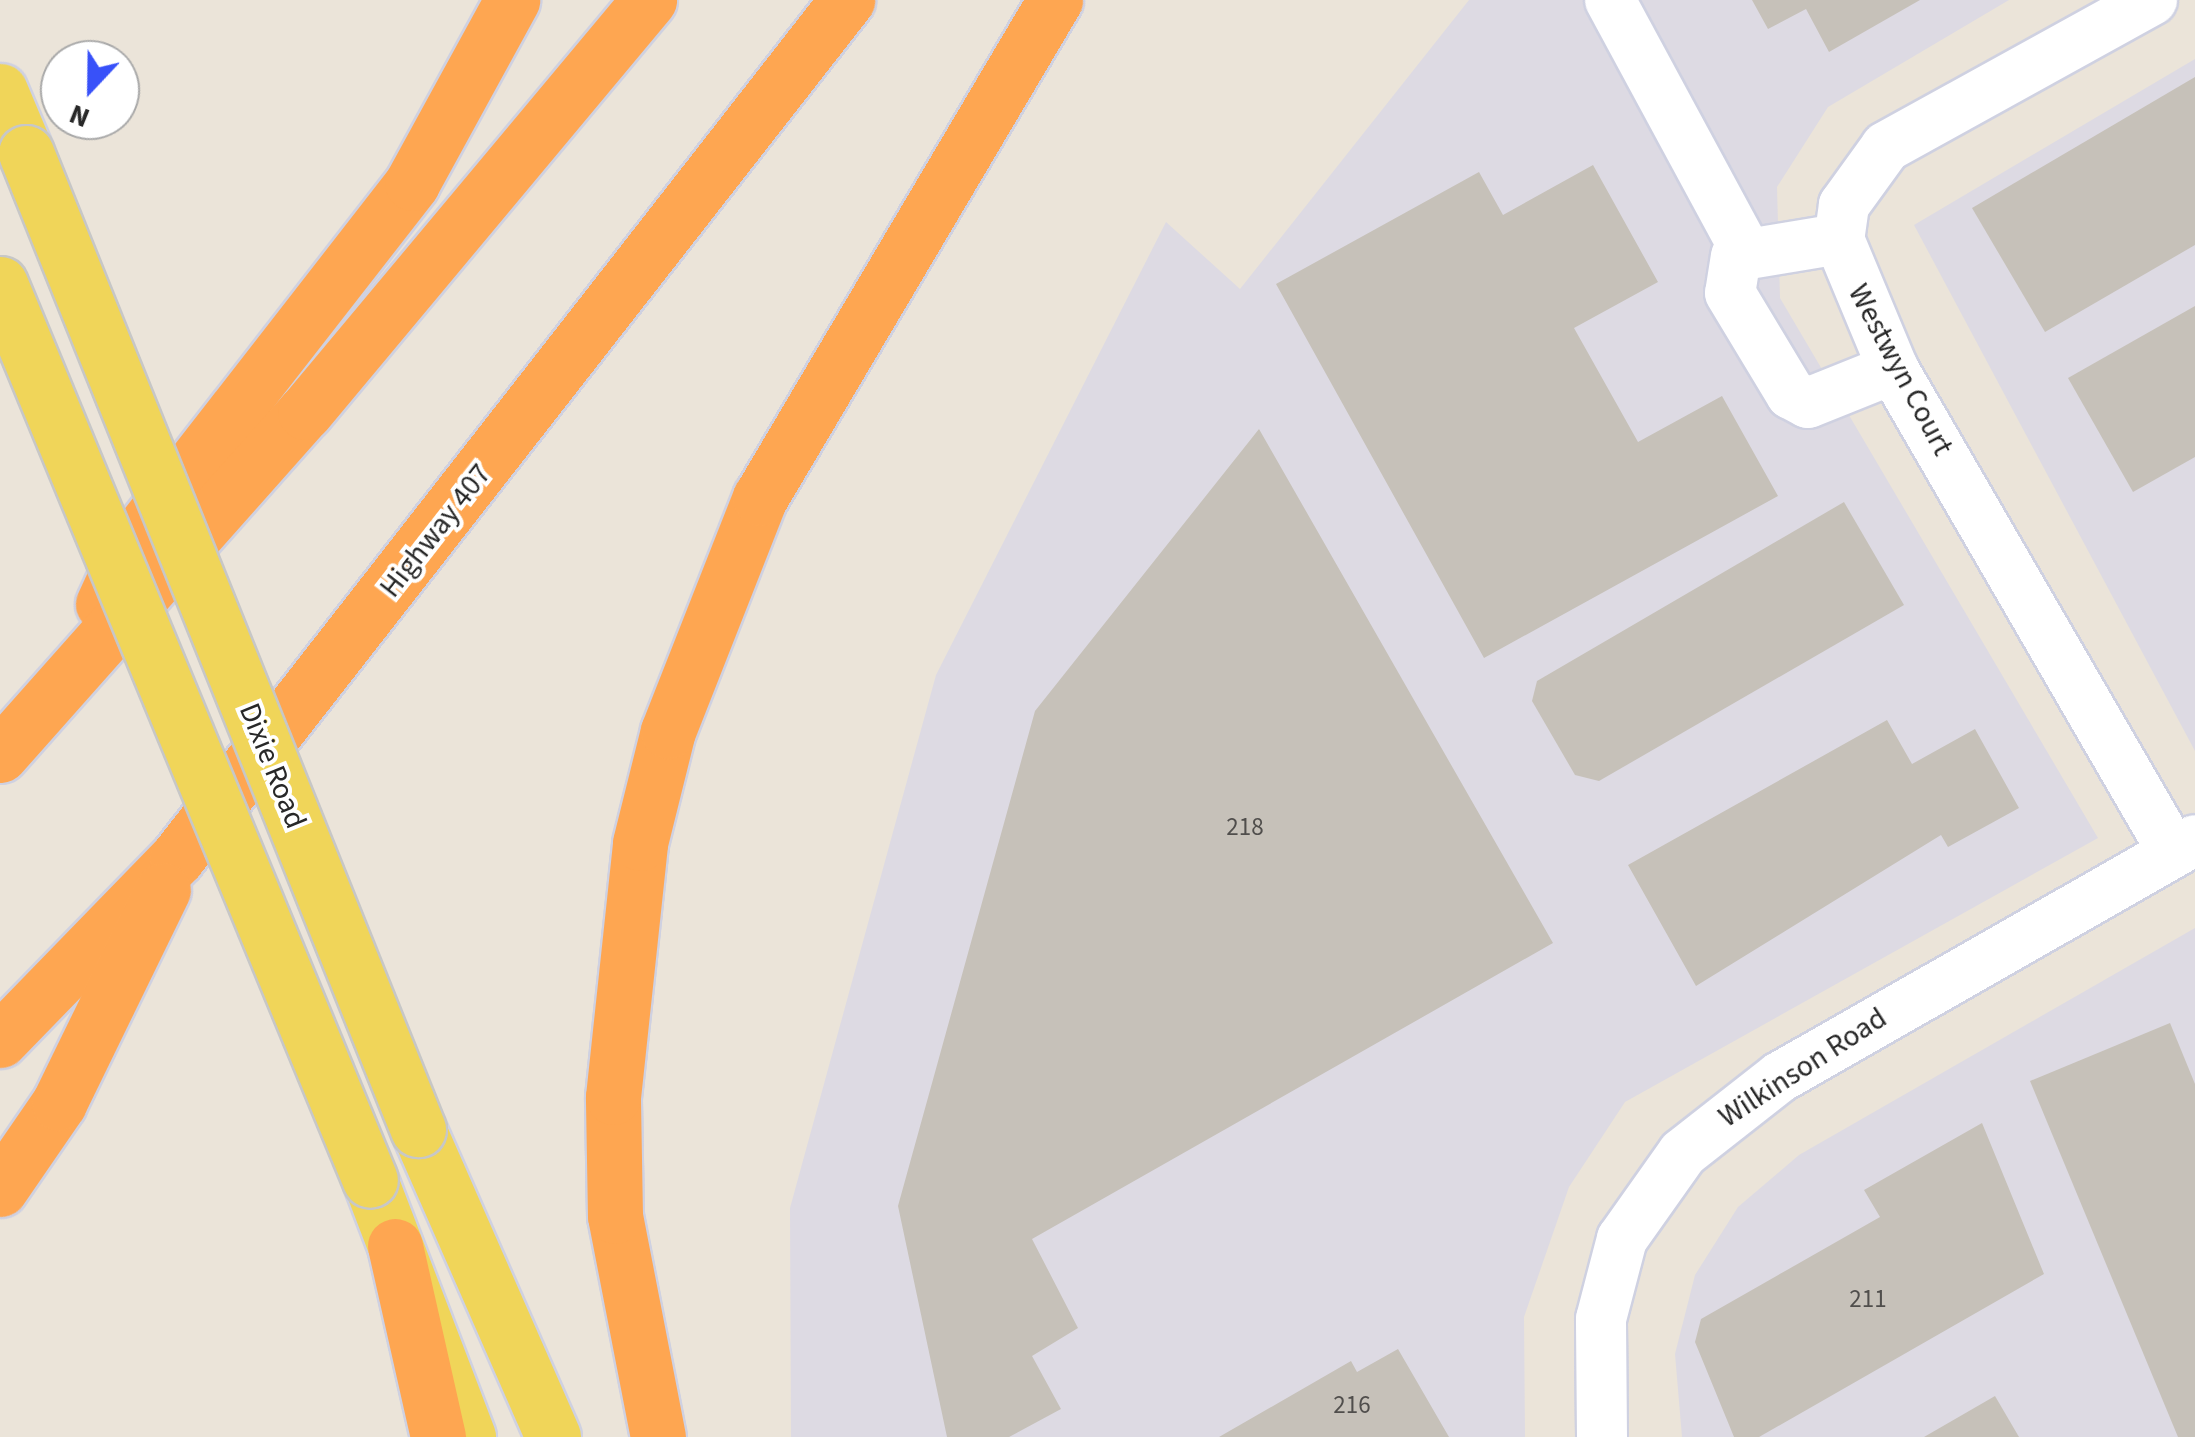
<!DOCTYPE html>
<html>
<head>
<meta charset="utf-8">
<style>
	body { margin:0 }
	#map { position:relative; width:2195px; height:1437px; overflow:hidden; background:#ebe4d9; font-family:"Source Sans 3",sans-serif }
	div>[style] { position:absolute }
	.industrial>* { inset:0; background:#dddae3 }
	.building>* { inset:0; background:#c6c1b9 }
	.roads { filter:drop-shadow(2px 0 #cfd1e1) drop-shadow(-2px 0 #cfd1e1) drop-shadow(0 2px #cfd1e1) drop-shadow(0 -2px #cfd1e1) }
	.minor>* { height:50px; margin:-25px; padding:0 25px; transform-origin:25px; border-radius:25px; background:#fff }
	.major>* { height:55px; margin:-27.5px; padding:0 27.5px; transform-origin:27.5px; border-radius:27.5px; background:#f0d559 }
	.highway>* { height:55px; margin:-27.5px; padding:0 27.5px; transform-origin:27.5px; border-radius:27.5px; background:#fea651 }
	.bridges { filter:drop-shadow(2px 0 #c7c7c7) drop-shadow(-2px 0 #c7c7c7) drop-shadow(0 2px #c7c7c7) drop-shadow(0 -2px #c7c7c7) }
	.major-bridge>* { height:55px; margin:-27.5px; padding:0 27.5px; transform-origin:27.5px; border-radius:27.5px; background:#f0d559 }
	span { translate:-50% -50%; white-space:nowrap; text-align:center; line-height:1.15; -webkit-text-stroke:8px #fff; paint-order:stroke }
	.number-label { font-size:25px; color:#504e4c }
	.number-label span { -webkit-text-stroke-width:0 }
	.street-label { font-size:30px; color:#282828 }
	.north { position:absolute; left:40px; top:40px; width:100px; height:100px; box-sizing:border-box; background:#fff; border:2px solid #a9a9a9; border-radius:50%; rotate:202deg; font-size:28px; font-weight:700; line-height:40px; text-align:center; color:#282828 }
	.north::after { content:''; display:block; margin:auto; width:35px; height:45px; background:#3851f9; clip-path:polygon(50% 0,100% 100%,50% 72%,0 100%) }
</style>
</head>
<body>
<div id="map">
	<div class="industrial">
		<div style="clip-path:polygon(1469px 0,2009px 0,1828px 107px,1777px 187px,1780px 298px,2098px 838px,1625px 1102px,1569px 1187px,1524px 1317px,1525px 1437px,791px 1437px,790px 1208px,936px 675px,1166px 222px,1240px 289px)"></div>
		<div style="clip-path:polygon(2195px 59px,2195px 751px,1914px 225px)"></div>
		<div style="clip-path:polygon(2195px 928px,2195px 1437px,1682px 1437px,1675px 1354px,1695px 1275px,1738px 1207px,1799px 1155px)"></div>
	</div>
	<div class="building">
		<div style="clip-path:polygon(1752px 0,1920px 0,1829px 52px,1806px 9px,1768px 29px)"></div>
		<div style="clip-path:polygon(2195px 77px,2195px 245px,2045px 332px,1972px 208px)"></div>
		<div style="clip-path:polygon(1593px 165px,1658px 282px,1574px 328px,1638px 442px,1722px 396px,1778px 496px,1484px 658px,1276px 284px,1479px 172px,1503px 215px)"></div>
		<div style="clip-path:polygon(2195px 306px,2195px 457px,2133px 492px,2068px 378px)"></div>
		<div style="clip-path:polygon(1259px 429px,1553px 943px,1032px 1239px,1078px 1328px,1032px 1356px,1061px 1409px,1009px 1437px,947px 1437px,898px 1206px,1035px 711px)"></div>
		<div style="clip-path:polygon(1844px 502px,1904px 605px,1599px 781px,1575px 775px,1532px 701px,1537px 681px)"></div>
		<div style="clip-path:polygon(1887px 720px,1912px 764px,1975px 729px,2019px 808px,1948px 847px,1941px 835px,1696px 986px,1628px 865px)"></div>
		<div style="clip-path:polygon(2170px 1023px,2195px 1084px,2195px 1437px,2178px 1437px,2030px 1081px)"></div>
		<div style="clip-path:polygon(1982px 1123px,2044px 1274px,1759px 1437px,1734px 1437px,1695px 1342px,1701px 1319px,1880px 1217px,1864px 1190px)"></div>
		<div style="clip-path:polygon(1398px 1349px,1449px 1437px,1219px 1437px,1351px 1361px,1357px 1372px)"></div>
		<div style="clip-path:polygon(1995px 1396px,2019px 1437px,1924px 1437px)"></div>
	</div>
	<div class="roads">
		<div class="minor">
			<div style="left:1610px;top:0;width:286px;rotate:61.6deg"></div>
			<div style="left:2152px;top:0;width:304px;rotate:151.1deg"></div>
			<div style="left:1886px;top:147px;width:72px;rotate:125.9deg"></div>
			<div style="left:1844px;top:205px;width:34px;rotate:98deg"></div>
			<div style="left:1839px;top:239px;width:141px;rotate:67.4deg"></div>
			<div style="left:1893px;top:369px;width:558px;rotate:59.9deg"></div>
			<div style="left:1839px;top:239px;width:104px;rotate:170.6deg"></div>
			<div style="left:1736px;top:256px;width:37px;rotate:99deg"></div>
			<div style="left:1730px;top:293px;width:118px;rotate:58.9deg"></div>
			<div style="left:1791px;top:394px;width:19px;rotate:28deg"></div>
			<div style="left:1808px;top:403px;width:92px;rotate:-21.8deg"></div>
			<div style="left:1602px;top:1437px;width:118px;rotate:-90.5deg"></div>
			<div style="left:1601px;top:1319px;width:83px;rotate:-75.3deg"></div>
			<div style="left:1622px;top:1239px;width:105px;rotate:-54.7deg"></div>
			<div style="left:1683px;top:1153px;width:123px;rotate:-38.1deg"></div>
			<div style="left:1780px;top:1077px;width:478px;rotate:-29.7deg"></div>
		</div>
		<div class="major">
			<div style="left:0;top:91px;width:67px;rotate:67.2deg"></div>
			<div style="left:418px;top:1129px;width:336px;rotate:66.3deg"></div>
			<div style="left:370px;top:1180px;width:275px;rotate:69.1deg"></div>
		</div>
		<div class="highway">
			<div style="left:103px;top:604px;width:63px;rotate:-65.5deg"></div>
			<div style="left:129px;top:547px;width:461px;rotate:-52.1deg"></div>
			<div style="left:412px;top:183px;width:209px;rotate:-61.3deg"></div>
			<div style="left:0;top:755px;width:459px;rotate:-48.4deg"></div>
			<div style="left:305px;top:412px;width:537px;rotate:-50.14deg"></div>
			<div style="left:0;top:1040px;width:254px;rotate:-45.8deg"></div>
			<div style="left:177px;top:858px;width:1089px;rotate:-52.01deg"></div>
			<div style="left:0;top:1189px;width:104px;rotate:-55.5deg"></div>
			<div style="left:59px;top:1103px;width:237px;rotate:-64deg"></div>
			<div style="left:395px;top:1246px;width:196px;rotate:77.3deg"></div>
			<div style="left:658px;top:1437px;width:225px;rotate:-101deg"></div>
			<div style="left:615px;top:1216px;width:119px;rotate:-91deg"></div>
			<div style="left:613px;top:1097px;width:255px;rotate:-83.9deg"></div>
			<div style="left:640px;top:843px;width:115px;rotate:-76deg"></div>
			<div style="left:668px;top:731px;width:251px;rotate:-68.5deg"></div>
			<div style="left:760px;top:498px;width:579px;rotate:-59.36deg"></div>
		</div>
	</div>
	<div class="bridges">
		<div class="major-bridge">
			<div style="left:26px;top:153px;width:1052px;rotate:68.12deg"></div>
			<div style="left:0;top:284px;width:969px;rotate:67.56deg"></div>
		</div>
	</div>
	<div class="number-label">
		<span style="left:1245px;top:827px">218</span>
		<span style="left:1868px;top:1299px">211</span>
		<span style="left:1352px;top:1405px">216</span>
	</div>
	<div class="street-label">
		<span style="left:1900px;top:370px;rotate:62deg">Westwyn Court</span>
		<span style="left:436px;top:531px;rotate:-52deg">Highway 407</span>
		<span style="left:272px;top:766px;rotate:68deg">Dixie Road</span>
		<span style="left:1803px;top:1068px;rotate:-33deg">Wilkinson Road</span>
	</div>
	<div class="north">N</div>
</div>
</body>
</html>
